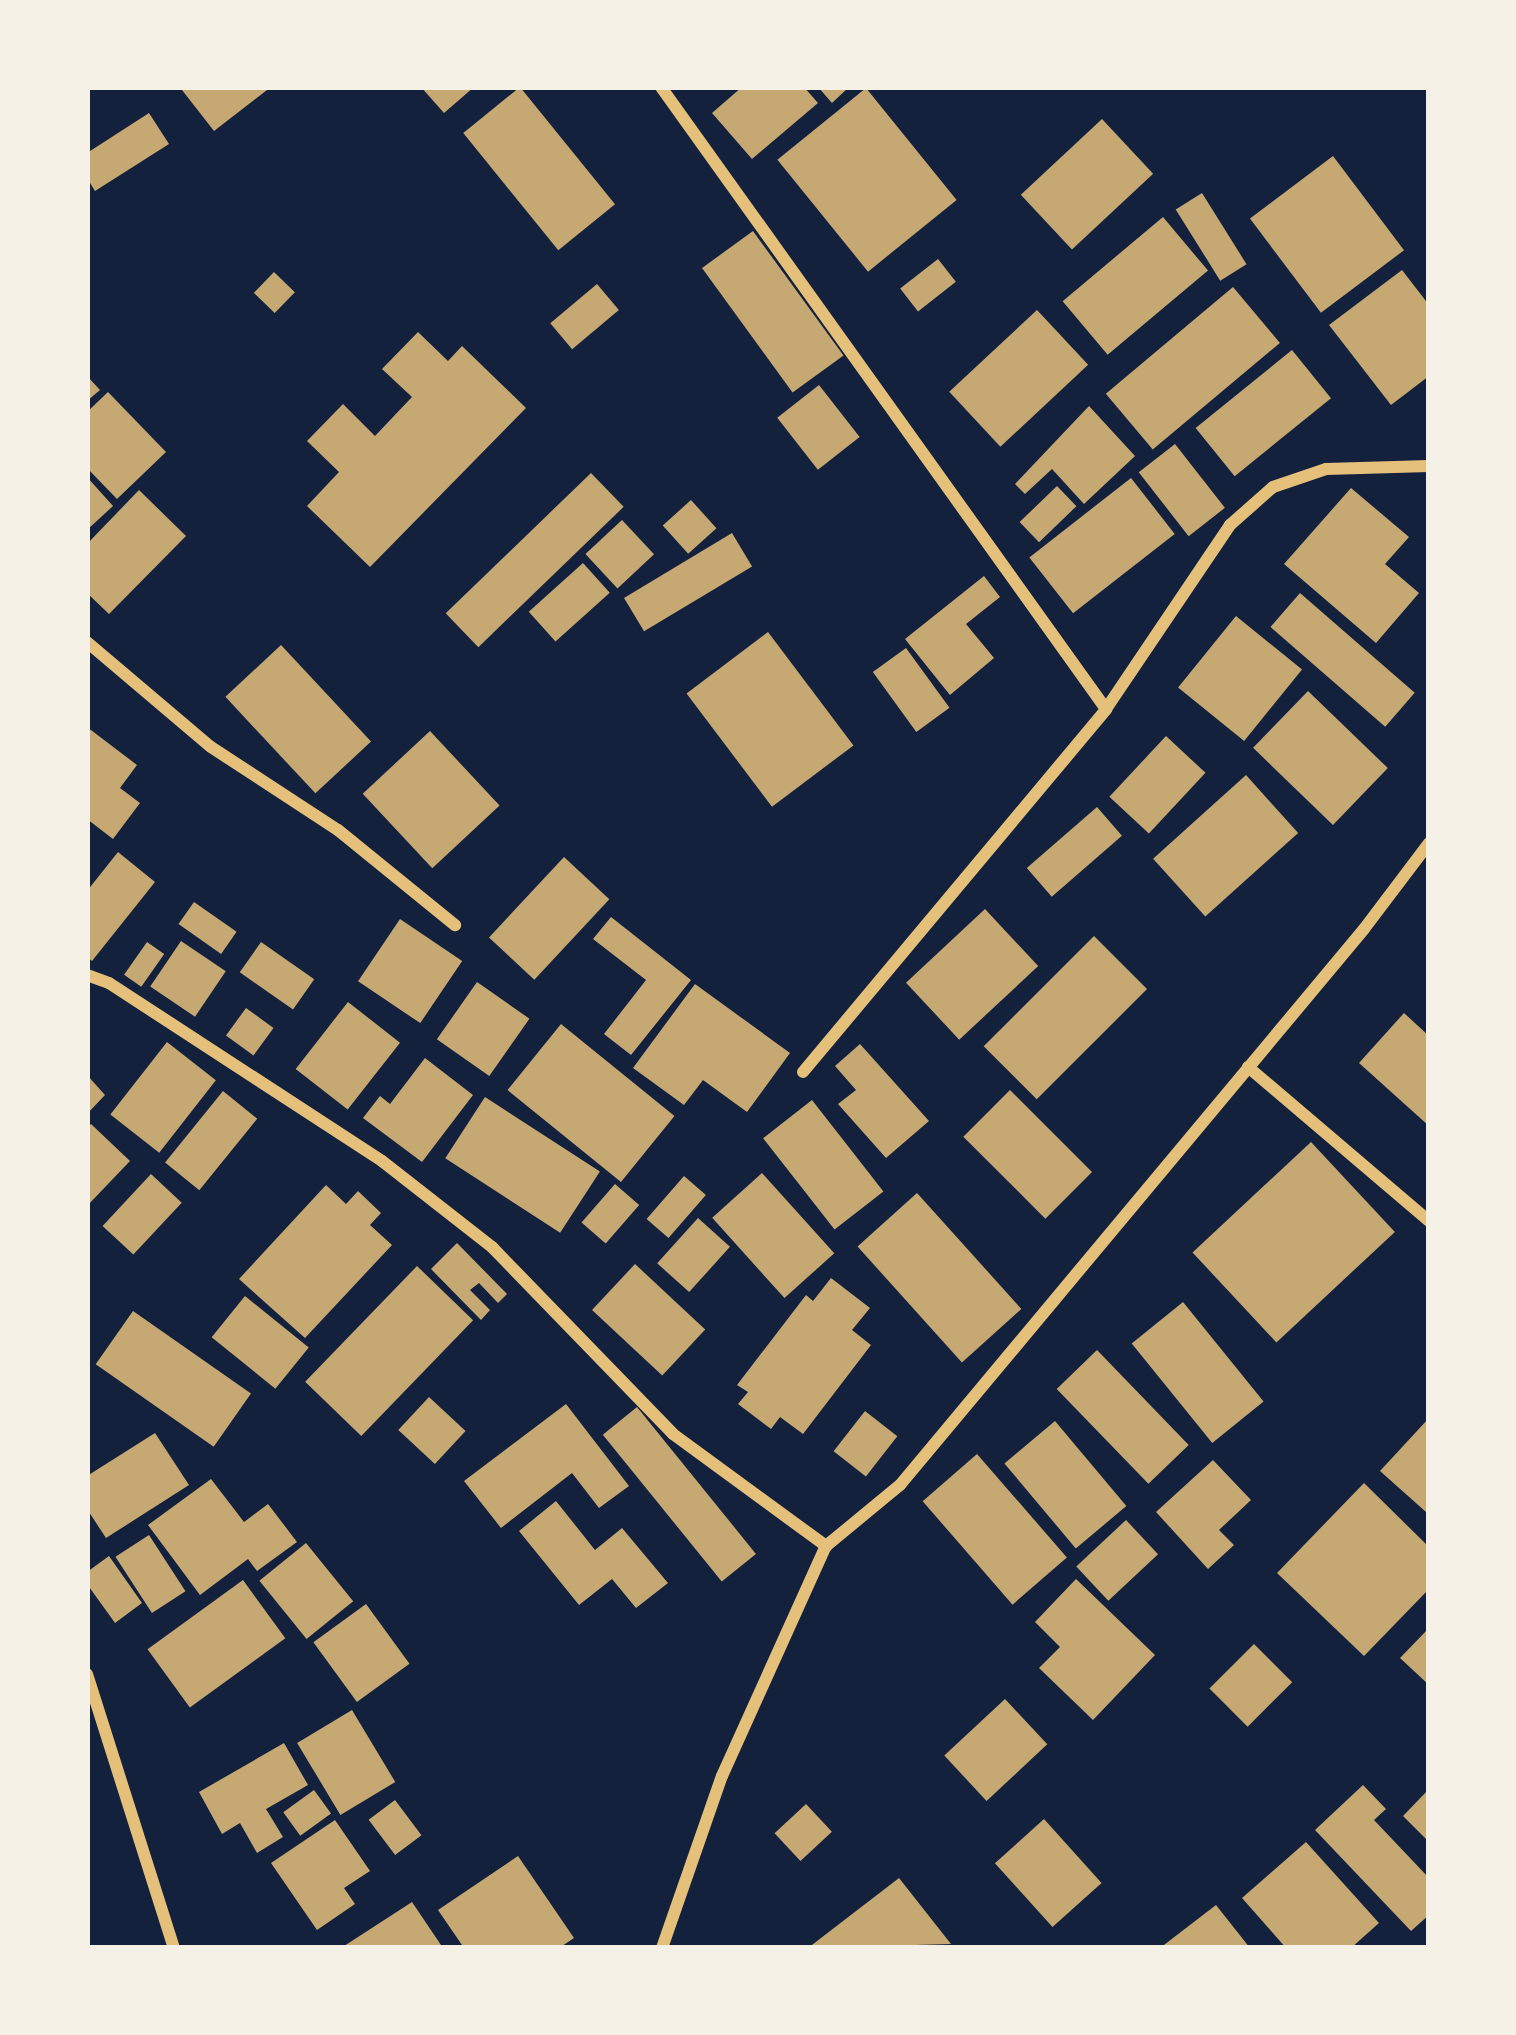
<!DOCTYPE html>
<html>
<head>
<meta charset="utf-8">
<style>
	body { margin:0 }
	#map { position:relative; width:1516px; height:2035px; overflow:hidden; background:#14213d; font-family:Mulish,sans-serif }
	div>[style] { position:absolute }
	.building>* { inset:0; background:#c6a872; transform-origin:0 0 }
	.minor>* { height:12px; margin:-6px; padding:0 6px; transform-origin:6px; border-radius:6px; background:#e5c07b }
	span { translate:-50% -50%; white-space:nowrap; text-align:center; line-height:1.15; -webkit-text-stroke:12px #f6f1e7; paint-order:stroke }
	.frame { position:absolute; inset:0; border:90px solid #f6f1e7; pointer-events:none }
</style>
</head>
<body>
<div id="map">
	<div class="building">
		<div style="clip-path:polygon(186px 87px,271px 87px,214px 131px,182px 90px)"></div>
		<div style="clip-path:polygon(421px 87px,474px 87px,444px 113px)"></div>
		<div style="left:520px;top:87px;width:151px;height:73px;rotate:51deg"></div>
		<div style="clip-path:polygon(742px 87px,804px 87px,818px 103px,752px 159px,712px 113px)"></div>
		<div style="clip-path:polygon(818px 87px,849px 87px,832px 103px)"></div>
		<div style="left:866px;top:88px;width:144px;height:114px;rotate:51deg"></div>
		<div style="clip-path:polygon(149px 113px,169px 144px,95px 191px,87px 178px,87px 153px)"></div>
		<div style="left:1102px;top:119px;width:75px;height:111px;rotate:47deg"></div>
		<div style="left:1333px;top:156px;width:118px;height:104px;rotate:53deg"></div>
		<div style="left:1202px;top:193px;width:84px;height:31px;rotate:58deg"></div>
		<div style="left:1163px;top:217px;width:70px;height:131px;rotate:50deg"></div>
		<div style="left:753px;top:231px;width:154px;height:63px;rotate:54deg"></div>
		<div style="left:938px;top:259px;width:29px;height:48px;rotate:52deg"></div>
		<div style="clip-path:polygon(1402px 270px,1429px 305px,1429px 376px,1391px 405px,1329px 325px)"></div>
		<div style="left:274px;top:272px;width:29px;height:29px;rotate:44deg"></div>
		<div style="left:597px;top:284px;width:34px;height:61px;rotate:50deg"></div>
		<div style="left:1233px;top:287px;width:73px;height:166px;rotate:50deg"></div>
		<div style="left:1037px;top:310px;width:75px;height:120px;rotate:47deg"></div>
		<div style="clip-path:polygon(418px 332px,448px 361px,462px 346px,526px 408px,370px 567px,307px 506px,339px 472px,307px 441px,343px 404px,375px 436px,412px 397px,382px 369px)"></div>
		<div style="left:1292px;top:350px;width:62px;height:124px;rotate:51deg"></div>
		<div style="clip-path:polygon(87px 376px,100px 390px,87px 401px)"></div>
		<div style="left:819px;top:385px;width:66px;height:53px;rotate:52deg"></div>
		<div style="clip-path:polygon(108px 392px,166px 452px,117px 499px,87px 468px,87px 412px)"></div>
		<div style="clip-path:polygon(1089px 406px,1135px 456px,1084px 504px,1052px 469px,1025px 494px,1015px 484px)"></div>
		<div style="left:1175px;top:444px;width:81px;height:46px;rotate:52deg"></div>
		<div style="left:591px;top:473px;width:47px;height:202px;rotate:46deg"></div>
		<div style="clip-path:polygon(87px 477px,113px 506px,87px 530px)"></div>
		<div style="left:1131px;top:478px;width:71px;height:129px;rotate:52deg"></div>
		<div style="left:1057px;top:486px;width:28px;height:52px;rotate:46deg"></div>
		<div style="clip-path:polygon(1351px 488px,1409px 537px,1385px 564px,1419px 593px,1376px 643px,1284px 564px)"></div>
		<div style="clip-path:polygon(139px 490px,186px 536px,109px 614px,87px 593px,87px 544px)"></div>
		<div style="left:691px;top:500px;width:38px;height:38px;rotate:48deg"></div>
		<div style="left:622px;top:520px;width:47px;height:50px;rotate:47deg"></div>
		<div style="left:732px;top:533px;width:39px;height:126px;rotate:59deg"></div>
		<div style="left:583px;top:563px;width:40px;height:73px;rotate:48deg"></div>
		<div style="clip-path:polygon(984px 576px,1000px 597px,966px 624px,994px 658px,950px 695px,905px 639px)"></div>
		<div style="left:1300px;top:593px;width:152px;height:45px;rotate:41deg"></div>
		<div style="left:1236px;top:616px;width:85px;height:92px;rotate:39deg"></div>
		<div style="left:768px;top:632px;width:142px;height:102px;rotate:53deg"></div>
		<div style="left:281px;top:645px;width:132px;height:76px;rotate:47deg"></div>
		<div style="left:906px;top:648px;width:74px;height:41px;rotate:54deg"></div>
		<div style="left:1308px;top:691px;width:111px;height:79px;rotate:44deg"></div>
		<div style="clip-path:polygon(87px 727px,137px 765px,120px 788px,140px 803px,113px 839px,87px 819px)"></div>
		<div style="left:430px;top:731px;width:102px;height:92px;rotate:47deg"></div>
		<div style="left:1166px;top:736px;width:54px;height:83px;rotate:43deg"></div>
		<div style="left:1246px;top:775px;width:78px;height:125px;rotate:48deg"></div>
		<div style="left:1097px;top:807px;width:38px;height:93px;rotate:49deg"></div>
		<div style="clip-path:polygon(118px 852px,155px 882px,92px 961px,87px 957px,87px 891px)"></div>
		<div style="left:564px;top:857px;width:62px;height:110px;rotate:43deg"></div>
		<div style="left:194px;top:902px;width:52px;height:27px;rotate:35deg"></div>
		<div style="left:985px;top:909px;width:78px;height:108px;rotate:47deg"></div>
		<div style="clip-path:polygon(611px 917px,691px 980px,631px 1055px,604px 1034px,646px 980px,593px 939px)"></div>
		<div style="left:400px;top:919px;width:75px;height:75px;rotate:34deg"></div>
		<div style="left:1094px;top:936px;width:75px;height:156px;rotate:45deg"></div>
		<div style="left:181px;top:941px;width:54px;height:55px;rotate:34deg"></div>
		<div style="left:147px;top:942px;width:21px;height:40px;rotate:35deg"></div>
		<div style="left:261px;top:942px;width:65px;height:37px;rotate:35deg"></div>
		<div style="left:477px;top:982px;width:64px;height:70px;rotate:35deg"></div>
		<div style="clip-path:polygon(695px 984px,790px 1053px,747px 1112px,703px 1080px,684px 1105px,633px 1068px)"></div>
		<div style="left:348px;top:1002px;width:66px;height:85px;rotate:38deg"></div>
		<div style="left:246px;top:1008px;width:34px;height:34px;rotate:36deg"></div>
		<div style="clip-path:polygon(1404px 1013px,1429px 1036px,1429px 1126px,1359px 1063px)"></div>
		<div style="left:561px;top:1024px;width:146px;height:85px;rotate:39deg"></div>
		<div style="left:167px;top:1042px;width:62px;height:92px;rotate:38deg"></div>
		<div style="clip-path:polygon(860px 1044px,929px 1121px,886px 1158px,838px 1104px,856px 1090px,835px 1066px)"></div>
		<div style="clip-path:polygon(425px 1058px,473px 1095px,422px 1162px,363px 1118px,380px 1096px,390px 1104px)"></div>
		<div style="clip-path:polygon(87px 1075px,105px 1095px,87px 1114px)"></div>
		<div style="left:1010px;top:1090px;width:116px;height:66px;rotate:45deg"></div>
		<div style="left:223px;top:1091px;width:44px;height:92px;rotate:39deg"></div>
		<div style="left:485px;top:1097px;width:137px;height:73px;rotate:33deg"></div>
		<div style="left:812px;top:1100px;width:116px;height:62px;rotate:52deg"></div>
		<div style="clip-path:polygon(91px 1124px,130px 1161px,87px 1206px,87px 1128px)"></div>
		<div style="left:1311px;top:1142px;width:123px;height:162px;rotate:47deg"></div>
		<div style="left:762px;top:1173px;width:108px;height:67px;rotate:48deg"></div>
		<div style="left:151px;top:1174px;width:42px;height:71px;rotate:43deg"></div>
		<div style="left:684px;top:1176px;width:29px;height:57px;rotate:41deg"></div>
		<div style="left:615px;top:1184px;width:32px;height:51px;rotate:41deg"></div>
		<div style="clip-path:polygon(326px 1185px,346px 1204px,358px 1191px,381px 1213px,370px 1225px,392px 1245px,305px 1338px,239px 1279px)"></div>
		<div style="left:917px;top:1193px;width:156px;height:80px;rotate:48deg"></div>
		<div style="left:698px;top:1218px;width:43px;height:61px;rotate:42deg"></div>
		<div style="clip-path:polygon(457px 1243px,507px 1294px,498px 1303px,479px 1283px,470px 1290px,490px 1310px,481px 1320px,431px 1269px)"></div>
		<div style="left:635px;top:1264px;width:96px;height:63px;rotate:43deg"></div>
		<div style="left:417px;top:1266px;width:78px;height:161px;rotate:44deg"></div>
		<div style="clip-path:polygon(831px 1278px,870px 1308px,852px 1330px,871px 1345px,803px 1434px,780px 1417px,771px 1429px,738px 1404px,748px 1392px,737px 1385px,806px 1295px,813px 1301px)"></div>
		<div style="left:245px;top:1296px;width:82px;height:53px;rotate:39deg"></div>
		<div style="left:1183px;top:1302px;width:128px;height:66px;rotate:51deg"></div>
		<div style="left:133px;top:1311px;width:144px;height:65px;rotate:35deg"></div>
		<div style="left:1097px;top:1350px;width:132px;height:56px;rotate:46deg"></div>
		<div style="left:429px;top:1397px;width:50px;height:45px;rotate:43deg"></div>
		<div style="clip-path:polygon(566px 1404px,629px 1486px,599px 1508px,572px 1473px,501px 1528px,464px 1481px)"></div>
		<div style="left:637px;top:1407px;width:189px;height:44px;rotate:51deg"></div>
		<div style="left:865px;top:1411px;width:41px;height:51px;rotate:38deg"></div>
		<div style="clip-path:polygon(1429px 1418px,1429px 1508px,1426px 1512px,1380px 1471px)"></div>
		<div style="left:1055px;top:1421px;width:111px;height:66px;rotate:50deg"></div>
		<div style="clip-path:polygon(155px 1433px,189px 1485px,106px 1538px,87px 1509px,87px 1476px)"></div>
		<div style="left:977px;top:1454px;width:137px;height:72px;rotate:49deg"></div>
		<div style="clip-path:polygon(1213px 1460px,1251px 1500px,1219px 1530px,1234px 1545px,1208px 1569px,1156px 1512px)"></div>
		<div style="clip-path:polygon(211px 1479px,244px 1522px,268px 1504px,297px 1542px,257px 1571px,248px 1559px,200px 1595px,148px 1525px)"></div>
		<div style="clip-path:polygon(1364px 1483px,1429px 1547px,1429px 1589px,1364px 1656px,1277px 1573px)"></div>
		<div style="clip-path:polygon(556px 1501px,595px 1550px,622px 1528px,668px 1583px,636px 1608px,612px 1579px,579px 1605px,519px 1531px)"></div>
		<div style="left:1126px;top:1520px;width:47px;height:68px;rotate:47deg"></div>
		<div style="left:149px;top:1535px;width:67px;height:40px;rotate:57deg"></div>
		<div style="left:306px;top:1543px;width:75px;height:60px;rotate:51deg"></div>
		<div style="clip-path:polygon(109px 1556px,142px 1603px,115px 1623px,87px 1584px,87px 1572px)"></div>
		<div style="clip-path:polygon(1076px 1579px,1155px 1655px,1093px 1720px,1039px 1668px,1060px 1647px,1035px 1622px)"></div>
		<div style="left:243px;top:1580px;width:72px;height:118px;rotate:54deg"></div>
		<div style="left:366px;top:1604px;width:74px;height:65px;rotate:54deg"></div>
		<div style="clip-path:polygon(1429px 1628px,1429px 1685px,1400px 1658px)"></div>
		<div style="left:1254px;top:1644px;width:54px;height:63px;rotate:45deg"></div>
		<div style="left:1005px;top:1699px;width:62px;height:83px;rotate:47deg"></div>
		<div style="left:352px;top:1710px;width:84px;height:64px;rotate:59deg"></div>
		<div style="clip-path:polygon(284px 1743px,308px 1785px,266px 1809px,283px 1837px,257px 1853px,240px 1823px,222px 1834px,199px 1792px)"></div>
		<div style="clip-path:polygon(1363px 1785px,1386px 1809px,1374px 1820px,1429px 1878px,1429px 1915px,1411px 1931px,1315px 1830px)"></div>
		<div style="clip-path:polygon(1429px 1789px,1429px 1842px,1403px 1816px)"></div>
		<div style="left:314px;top:1790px;width:29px;height:38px;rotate:54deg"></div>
		<div style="left:395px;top:1800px;width:44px;height:33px;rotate:53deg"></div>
		<div style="left:806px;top:1804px;width:38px;height:43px;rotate:47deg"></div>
		<div style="left:1044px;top:1819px;width:86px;height:66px;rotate:48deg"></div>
		<div style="clip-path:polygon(335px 1820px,370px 1871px,344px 1888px,355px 1904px,317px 1930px,271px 1863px)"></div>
		<div style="clip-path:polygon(1306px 1842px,1379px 1923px,1351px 1948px,1286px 1948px,1242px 1898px)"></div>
		<div style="clip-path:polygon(518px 1856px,574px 1938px,559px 1948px,464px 1948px,438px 1910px)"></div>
		<div style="clip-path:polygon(899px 1878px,951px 1944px,808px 1948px)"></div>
		<div style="clip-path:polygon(412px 1902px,443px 1948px,341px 1948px)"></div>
		<div style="clip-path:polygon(1216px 1905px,1250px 1948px,1160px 1948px)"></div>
	</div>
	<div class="minor">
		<div style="left:661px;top:87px;width:765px;rotate:54.42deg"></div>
		<div style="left:87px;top:642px;width:162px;rotate:40.3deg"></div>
		<div style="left:211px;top:747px;width:152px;rotate:33.2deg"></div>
		<div style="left:338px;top:830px;width:151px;rotate:39.1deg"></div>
		<div style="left:87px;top:975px;width:23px;rotate:20deg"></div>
		<div style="left:109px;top:983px;width:326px;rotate:33.1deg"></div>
		<div style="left:382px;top:1161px;width:140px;rotate:38deg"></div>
		<div style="left:492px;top:1247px;width:260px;rotate:45.9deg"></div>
		<div style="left:673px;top:1434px;width:190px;rotate:36.2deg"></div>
		<div style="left:1248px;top:1067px;width:238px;rotate:40.4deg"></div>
		<div style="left:803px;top:1072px;width:473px;rotate:-50.1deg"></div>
		<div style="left:1106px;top:709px;width:222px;rotate:-56deg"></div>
		<div style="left:1230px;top:525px;width:57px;rotate:-41.5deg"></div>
		<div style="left:1273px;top:487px;width:56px;rotate:-18.8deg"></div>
		<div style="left:1326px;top:469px;width:103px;rotate:-1.7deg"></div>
		<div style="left:87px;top:1674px;width:287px;rotate:72.4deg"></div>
		<div style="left:662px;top:1948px;width:182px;rotate:-70.8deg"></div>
		<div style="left:722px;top:1776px;width:252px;rotate:-65.7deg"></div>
		<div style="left:826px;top:1546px;width:96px;rotate:-39.5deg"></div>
		<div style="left:900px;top:1485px;width:724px;rotate:-50.15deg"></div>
		<div style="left:1364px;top:929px;width:108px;rotate:-52.9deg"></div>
	</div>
	<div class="frame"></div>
</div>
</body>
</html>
